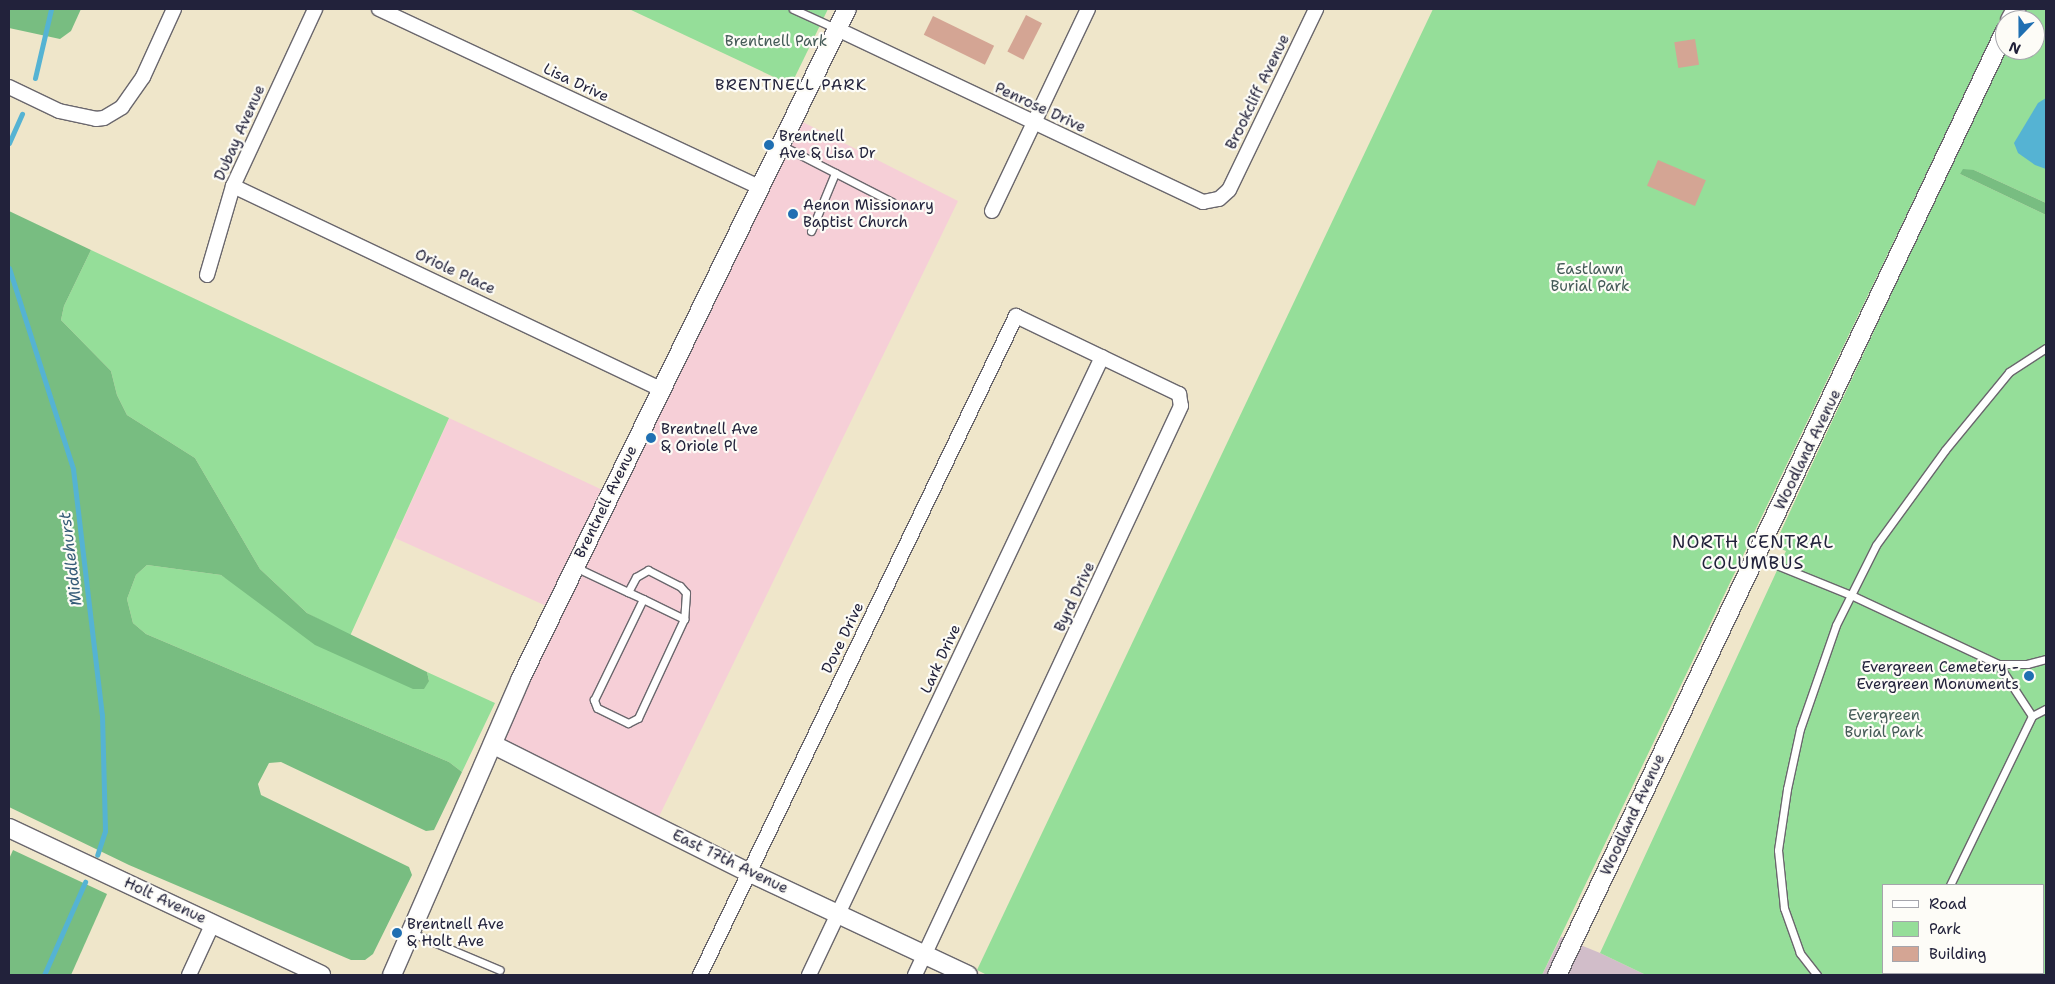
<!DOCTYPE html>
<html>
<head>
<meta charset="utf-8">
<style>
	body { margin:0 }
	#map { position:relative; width:2055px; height:984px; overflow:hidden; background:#efe6ca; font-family:"Shantell Sans",sans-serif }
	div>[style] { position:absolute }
	.built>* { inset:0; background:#f6cfd7 }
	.industrial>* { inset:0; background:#d1bdc9 }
	.green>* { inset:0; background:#95de99 }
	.forest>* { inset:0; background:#78bd81 }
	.water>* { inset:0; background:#55b3d3 }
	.stream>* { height:5px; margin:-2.5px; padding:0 2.5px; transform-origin:2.5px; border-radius:2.5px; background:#55b3d3 }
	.building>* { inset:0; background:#d4a594; transform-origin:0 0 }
	.roads { filter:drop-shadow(1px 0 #6a676d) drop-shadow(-1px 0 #6a676d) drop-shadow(0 1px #6a676d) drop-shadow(0 -1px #6a676d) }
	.service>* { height:7px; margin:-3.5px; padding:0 3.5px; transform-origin:3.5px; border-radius:3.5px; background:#fff }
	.minor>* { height:14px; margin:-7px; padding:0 7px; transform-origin:7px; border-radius:7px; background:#fff }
	.tertiary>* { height:18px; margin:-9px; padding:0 9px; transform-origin:9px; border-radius:9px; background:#fff }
	.dots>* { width:14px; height:14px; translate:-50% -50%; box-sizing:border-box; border:2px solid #fdfcf7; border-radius:50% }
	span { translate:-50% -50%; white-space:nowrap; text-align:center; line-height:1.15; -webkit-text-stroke:4.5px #fdfcf7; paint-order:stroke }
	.park-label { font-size:15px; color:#445a57 }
	.street-label { font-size:15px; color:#22223b }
	.poi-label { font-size:15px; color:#22223b }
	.left { translate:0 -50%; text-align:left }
	.right { translate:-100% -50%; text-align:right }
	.neighbourhood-label { font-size:16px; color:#22223b; letter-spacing:1px }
	.water-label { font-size:16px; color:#365c78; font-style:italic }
	.quarter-label { font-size:18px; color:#22223b; letter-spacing:1px }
	.frame { position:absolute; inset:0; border:10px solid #22223b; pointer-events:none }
	.legend { position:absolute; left:1882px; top:884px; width:162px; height:90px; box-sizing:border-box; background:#fdfcf7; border:1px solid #a5a5ac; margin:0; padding:6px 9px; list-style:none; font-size:15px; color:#22223b }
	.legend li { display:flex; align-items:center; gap:10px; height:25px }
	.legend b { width:25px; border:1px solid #a5a5ac }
	.north { position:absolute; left:1995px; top:10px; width:50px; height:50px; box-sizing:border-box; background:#fdfcf7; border:1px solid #a5a5ac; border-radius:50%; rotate:202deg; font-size:14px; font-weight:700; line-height:20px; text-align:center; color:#22223b }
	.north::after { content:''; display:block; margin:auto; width:18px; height:22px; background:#1f6fb2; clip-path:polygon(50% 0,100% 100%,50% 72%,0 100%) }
</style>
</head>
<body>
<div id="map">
	<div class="built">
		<div style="clip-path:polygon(793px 117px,958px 201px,651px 833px,495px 751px,553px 609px,395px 538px,449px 418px,609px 493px)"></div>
	</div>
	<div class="industrial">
		<div style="clip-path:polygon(1561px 937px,1600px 953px,1646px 975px,1542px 975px)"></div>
	</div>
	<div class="green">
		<div style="clip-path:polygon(629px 9px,828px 9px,791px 85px)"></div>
		<div style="clip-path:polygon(1433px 9px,2005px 9px,1542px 975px,987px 975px,977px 970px)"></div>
		<div style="clip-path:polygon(evenodd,2025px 9px,2046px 9px,2046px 203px,1974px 170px,1960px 174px,2046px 215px,2046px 975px,1646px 975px,1600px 953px,1786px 551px,1774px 546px,2005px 50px,2035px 50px,2035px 20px,2019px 20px,2025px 9px,1884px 885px,2044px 885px,2044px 973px,1884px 973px,1884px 885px)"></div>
		<div style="clip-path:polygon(91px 250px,449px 418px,350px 636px,307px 613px,260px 569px,195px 458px,127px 415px,117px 395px,111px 371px,61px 320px,64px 306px)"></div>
		<div style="clip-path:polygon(147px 565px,221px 575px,246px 591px,429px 681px,427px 672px,495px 703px,462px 772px,449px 762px,146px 634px,133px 623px,127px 599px,136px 575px)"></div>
	</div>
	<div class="forest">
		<div style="clip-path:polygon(9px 9px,81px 9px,71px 31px,60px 39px,9px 28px)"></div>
		<div style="clip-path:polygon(1963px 169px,1974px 170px,2046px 203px,2046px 215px,1960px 174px)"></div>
		<div style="clip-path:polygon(9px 211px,91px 250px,64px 306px,61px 320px,111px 371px,117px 395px,127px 415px,195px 458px,260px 569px,307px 613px,427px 672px,429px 681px,424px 689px,413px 689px,315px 645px,221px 575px,147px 565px,136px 575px,127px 599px,133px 623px,146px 634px,449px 762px,462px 772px,434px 830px,426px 831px,281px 762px,269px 763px,258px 784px,261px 795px,409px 867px,412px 875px,373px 954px,365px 960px,351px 960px,129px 865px,9px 807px)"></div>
		<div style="clip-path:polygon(13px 850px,107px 894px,71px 975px,9px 975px,9px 859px)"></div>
	</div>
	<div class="water">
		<div style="clip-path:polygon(2046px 98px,2046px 169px,2035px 165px,2018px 153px,2014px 143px,2038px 103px)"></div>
	</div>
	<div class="stream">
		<div style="left:35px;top:78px;width:71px;rotate:-76.9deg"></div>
		<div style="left:9px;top:143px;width:32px;rotate:-66deg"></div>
		<div style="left:9px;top:268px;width:211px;rotate:72.3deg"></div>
		<div style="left:73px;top:469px;width:248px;rotate:83.3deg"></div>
		<div style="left:102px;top:715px;width:116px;rotate:88.5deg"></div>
		<div style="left:105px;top:831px;width:25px;rotate:108deg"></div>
		<div style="left:44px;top:975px;width:102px;rotate:-66.2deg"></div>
	</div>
	<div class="building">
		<div style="left:1026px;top:15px;width:18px;height:41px;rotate:27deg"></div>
		<div style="left:933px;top:16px;width:68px;height:21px;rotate:26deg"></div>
		<div style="left:1695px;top:39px;width:26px;height:21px;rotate:81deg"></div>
		<div style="left:1658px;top:160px;width:52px;height:28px;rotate:23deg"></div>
	</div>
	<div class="roads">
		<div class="service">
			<div style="left:793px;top:9px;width:48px;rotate:24.4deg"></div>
			<div style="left:781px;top:145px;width:125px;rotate:27.2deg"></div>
			<div style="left:811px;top:231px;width:63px;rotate:-67.5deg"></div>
			<div style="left:1757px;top:557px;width:101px;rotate:22deg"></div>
			<div style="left:1851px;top:595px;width:162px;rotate:25.1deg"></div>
			<div style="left:1998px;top:664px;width:29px"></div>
			<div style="left:2027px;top:664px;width:20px;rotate:-15deg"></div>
			<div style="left:575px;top:567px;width:59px;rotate:25.3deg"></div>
			<div style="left:628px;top:592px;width:17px;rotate:25deg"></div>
			<div style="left:643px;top:599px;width:46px;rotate:26deg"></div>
			<div style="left:684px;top:619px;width:109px;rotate:114.9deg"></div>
			<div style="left:638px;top:718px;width:11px;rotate:153deg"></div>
			<div style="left:628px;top:723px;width:34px;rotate:-154deg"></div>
			<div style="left:597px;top:708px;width:9px;rotate:-111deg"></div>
			<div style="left:594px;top:700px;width:112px;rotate:-64.1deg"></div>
			<div style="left:628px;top:592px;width:17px;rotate:-62deg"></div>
			<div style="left:636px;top:577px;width:14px;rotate:-30deg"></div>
			<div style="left:648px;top:570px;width:36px;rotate:27deg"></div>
			<div style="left:680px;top:586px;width:9px;rotate:49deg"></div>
			<div style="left:686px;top:593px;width:26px;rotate:94deg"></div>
			<div style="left:1998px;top:664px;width:62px;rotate:56.8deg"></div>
			<div style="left:1950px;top:885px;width:188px;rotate:-64.1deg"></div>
			<div style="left:2032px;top:716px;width:16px;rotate:-27deg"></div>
			<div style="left:412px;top:933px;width:95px;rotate:22.8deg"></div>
			<div style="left:1817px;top:975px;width:28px;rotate:-128deg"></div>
			<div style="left:1800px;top:953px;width:48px;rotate:-109.6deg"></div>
			<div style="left:1784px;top:908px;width:58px;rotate:-95.9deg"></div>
			<div style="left:1778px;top:850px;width:62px;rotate:-81.6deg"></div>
			<div style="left:1787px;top:789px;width:61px;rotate:-77.8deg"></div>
			<div style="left:1800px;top:729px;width:110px;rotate:-70.9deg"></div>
			<div style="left:1836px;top:625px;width:89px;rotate:-63.4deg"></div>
			<div style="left:1876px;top:545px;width:117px;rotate:-54deg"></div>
			<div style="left:1945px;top:450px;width:101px;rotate:-50.6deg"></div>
			<div style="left:2009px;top:372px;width:44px;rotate:-33deg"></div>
			<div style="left:1906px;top:975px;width:2px;rotate:-63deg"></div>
		</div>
		<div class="minor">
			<div style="left:379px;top:9px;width:420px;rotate:25.1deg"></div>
			<div style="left:837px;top:29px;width:405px;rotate:25.3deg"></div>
			<div style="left:1203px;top:202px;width:16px;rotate:-11deg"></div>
			<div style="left:1219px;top:199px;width:13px;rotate:-42deg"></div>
			<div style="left:1229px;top:190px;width:201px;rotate:-64.3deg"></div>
			<div style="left:9px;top:87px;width:55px;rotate:25.6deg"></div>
			<div style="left:59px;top:111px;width:38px;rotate:12deg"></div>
			<div style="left:96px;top:119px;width:8px;rotate:-7deg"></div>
			<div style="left:104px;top:118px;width:21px;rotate:-31deg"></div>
			<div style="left:122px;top:107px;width:37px;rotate:-55deg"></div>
			<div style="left:143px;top:77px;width:75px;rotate:-65.5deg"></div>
			<div style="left:233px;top:186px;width:474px;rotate:25.4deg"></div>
			<div style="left:992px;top:211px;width:224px;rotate:-64.6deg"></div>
			<div style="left:207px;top:275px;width:93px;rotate:-73.7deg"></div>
			<div style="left:233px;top:186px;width:195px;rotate:-65.1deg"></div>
			<div style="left:189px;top:975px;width:57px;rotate:-65.2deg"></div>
			<div style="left:700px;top:975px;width:731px;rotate:-64.38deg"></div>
			<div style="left:1016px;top:316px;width:181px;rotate:25.6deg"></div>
			<div style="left:1179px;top:394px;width:12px;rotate:81deg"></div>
			<div style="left:1181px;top:406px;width:628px;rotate:115.06deg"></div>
			<div style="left:809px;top:975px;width:684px;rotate:-64.63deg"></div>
		</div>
		<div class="tertiary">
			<div style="left:2010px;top:20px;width:13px;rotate:-61deg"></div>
			<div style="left:494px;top:745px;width:284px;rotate:26.6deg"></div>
			<div style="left:748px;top:872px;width:243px;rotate:25.1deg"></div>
			<div style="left:9px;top:828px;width:345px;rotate:25.2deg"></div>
			<div style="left:392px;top:975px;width:322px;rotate:-66.5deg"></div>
			<div style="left:520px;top:680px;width:746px;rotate:-64.02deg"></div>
			<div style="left:1557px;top:975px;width:1045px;rotate:-64.61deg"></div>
		</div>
	</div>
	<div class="dots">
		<div style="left:769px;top:145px;background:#1f6fb2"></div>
		<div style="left:793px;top:214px;background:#1f6fb2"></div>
		<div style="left:651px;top:438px;background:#1f6fb2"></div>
		<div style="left:2029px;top:676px;background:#1f6fb2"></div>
		<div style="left:397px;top:933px;background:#1f6fb2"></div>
	</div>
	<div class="park-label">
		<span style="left:776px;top:42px">Brentnell Park</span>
		<span style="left:1590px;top:278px">Eastlawn<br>Burial Park</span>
		<span style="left:1884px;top:724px">Evergreen<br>Burial Park</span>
	</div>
	<div class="street-label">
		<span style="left:576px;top:83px;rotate:25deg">Lisa Drive</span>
		<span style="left:1258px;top:92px;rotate:-64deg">Brookcliff Avenue</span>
		<span style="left:1040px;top:108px;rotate:25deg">Penrose Drive</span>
		<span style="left:240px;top:133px;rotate:-66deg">Dubay Avenue</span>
		<span style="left:455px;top:272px;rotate:25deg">Oriole Place</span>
		<span style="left:1808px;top:450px;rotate:-64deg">Woodland Avenue</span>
		<span style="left:606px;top:502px;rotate:-64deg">Brentnell Avenue</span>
		<span style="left:1075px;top:597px;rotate:-65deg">Byrd Drive</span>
		<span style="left:843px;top:638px;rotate:-64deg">Dove Drive</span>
		<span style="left:941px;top:659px;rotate:-65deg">Lark Drive</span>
		<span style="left:1633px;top:815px;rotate:-65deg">Woodland Avenue</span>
		<span style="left:730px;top:862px;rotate:26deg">East 17th Avenue</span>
		<span style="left:165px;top:901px;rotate:25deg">Holt Avenue</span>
	</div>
	<div class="poi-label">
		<span class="left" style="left:779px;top:145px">Brentnell<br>Ave &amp; Lisa Dr</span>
		<span class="left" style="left:803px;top:214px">Aenon Missionary<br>Baptist Church</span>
		<span class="left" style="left:661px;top:438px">Brentnell Ave<br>&amp; Oriole Pl</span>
		<span class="right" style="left:2019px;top:676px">Evergreen Cemetery -<br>Evergreen Monuments</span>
		<span class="left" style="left:407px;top:933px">Brentnell Ave<br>&amp; Holt Ave</span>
	</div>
	<div class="neighbourhood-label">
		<span style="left:791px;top:85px">BRENTNELL PARK</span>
	</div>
	<div class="water-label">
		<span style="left:71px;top:559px;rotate:-97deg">Middlehurst</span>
	</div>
	<div class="quarter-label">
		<span style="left:1753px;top:553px">NORTH CENTRAL<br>COLUMBUS</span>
	</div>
	<div class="frame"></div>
	<ul class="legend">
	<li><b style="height:6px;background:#fff"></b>Road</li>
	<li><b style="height:14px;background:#95de99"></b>Park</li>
	<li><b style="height:14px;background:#d4a594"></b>Building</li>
	</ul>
	<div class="north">N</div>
</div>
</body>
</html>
